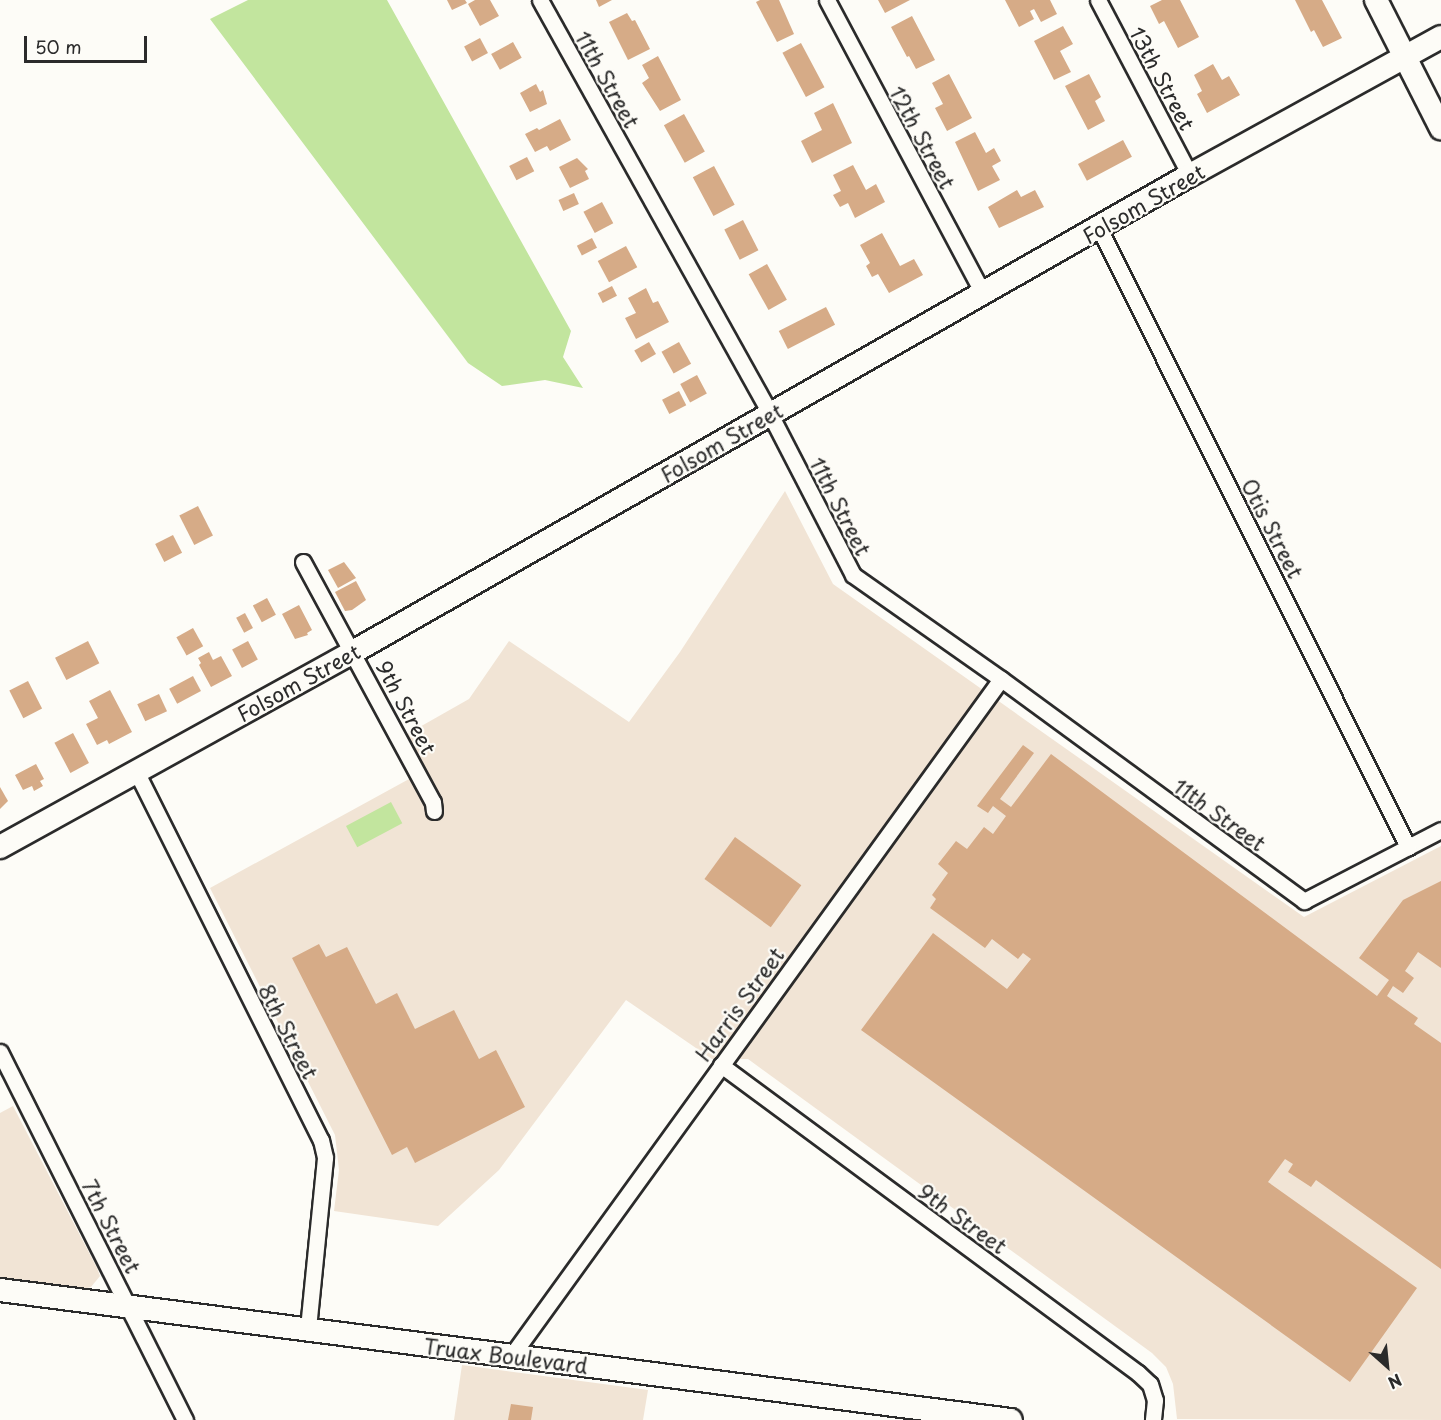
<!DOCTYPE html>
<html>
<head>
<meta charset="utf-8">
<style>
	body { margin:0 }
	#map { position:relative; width:1441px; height:1420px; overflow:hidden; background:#fdfcf7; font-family:"Playpen Sans",sans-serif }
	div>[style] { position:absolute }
	.built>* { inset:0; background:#f1e4d5 }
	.green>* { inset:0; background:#c2e59e; transform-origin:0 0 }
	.building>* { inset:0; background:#d6ab87; transform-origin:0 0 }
	.roads { filter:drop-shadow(2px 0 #2b2b2b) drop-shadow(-2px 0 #2b2b2b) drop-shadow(0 2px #2b2b2b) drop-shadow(0 -2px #2b2b2b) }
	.street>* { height:15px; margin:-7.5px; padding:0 7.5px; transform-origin:7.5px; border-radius:7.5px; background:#fdfcf7 }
	.secondary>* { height:22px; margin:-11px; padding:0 11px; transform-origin:11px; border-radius:11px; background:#fdfcf7 }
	span { translate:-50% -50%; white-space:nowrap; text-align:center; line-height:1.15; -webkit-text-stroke:4.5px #fdfcf7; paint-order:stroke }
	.street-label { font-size:21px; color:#2b2b2b }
	.north { position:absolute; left:1357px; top:1336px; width:60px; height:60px; -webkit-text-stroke:4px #fdfcf7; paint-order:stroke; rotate:153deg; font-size:16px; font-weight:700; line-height:24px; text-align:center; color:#2b2b2b }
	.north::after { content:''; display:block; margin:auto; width:21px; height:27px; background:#2b2b2b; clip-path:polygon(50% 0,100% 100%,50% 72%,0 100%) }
	.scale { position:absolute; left:24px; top:36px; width:123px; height:27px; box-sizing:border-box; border:3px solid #2b2b2b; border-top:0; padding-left:8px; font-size:18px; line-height:21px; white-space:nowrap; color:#2b2b2b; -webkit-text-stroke:4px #fdfcf7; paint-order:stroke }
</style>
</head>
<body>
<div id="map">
	<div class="built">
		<div style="clip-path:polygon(785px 491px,833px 584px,1304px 917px,1441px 846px,1441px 1420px,1177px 1419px,1173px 1384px,1166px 1367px,1152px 1353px,748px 1059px,712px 1059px,626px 1000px,499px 1170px,438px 1226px,334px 1211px,339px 1170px,335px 1135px,210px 888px,420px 773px,402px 737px,469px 699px,509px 641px,629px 722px,680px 652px)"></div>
		<div style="clip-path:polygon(13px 1106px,97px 1268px,100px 1276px,91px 1287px,83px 1289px,0 1277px,0 1113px)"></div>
		<div style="clip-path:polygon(462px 1365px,648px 1390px,643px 1420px,454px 1420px)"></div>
	</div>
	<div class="green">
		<div style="clip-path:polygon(248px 0,387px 0,571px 331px,563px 357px,583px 388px,545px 380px,502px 386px,468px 363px,210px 19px)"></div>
		<div style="left:391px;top:802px;width:24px;height:51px;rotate:62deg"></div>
	</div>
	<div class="building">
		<div style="clip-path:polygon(447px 0,465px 0,467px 3px,452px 10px)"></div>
		<div style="clip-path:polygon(475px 0,490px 0,499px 16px,480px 26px,468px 4px)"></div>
		<div style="clip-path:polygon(596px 0,612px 0,599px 7px)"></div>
		<div style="clip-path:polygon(760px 0,779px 0,794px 34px,777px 42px,756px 2px)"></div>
		<div style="clip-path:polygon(878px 0,910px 0,885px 13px)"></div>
		<div style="clip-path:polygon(1005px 0,1050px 0,1057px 14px,1041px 22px,1034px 9px,1030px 11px,1034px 19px,1019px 27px)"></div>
		<div style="clip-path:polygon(1162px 0,1180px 0,1199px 37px,1178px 48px,1164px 21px,1159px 24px,1150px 6px)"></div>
		<div style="clip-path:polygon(1295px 0,1322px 0,1342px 38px,1323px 47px,1314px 30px,1311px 32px)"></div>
		<div style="clip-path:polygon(627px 13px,632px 21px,635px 20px,650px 49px,628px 60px,609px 22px)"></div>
		<div style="clip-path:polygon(912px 16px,935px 60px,916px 69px,909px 56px,907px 57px,891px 27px)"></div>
		<div style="clip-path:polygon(1063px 26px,1073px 44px,1060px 51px,1071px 72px,1054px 80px,1034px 41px)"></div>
		<div style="left:480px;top:38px;width:17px;height:18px;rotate:62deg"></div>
		<div style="left:513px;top:42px;width:18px;height:25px;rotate:61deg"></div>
		<div style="left:801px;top:43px;width:50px;height:21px;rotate:62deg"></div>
		<div style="clip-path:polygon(658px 56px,681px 100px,660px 111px,642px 83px,649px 78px,642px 65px)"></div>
		<div style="clip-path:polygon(1213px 64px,1222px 80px,1229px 76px,1240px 95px,1207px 113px,1197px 94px,1202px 91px,1194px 75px)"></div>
		<div style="clip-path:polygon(949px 74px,972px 118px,947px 131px,935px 108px,943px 104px,932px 83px)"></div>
		<div style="clip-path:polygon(1089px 74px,1101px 97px,1095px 101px,1105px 121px,1088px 130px,1065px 86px)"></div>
		<div style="clip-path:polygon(536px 84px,540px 92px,543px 90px,547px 104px,530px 112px,520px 93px)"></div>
		<div style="clip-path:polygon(833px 103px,852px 143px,812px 163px,801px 141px,822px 130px,814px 113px)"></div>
		<div style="left:684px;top:114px;width:43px;height:23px;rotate:61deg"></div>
		<div style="clip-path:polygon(560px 119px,571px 140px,550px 151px,547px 146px,535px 152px,525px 134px,537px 128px,539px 130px)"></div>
		<div style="clip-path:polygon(975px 132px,986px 153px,994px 148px,1001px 161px,992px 166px,1000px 180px,978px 191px,955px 142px)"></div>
		<div style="left:1123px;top:140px;width:19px;height:51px;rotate:62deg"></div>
		<div style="left:527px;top:157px;width:16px;height:20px;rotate:63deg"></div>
		<div style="clip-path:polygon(577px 158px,588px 169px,585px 171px,589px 179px,570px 188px,559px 167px)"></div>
		<div style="clip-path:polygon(853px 165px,866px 190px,876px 184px,885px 202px,855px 218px,848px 203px,840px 207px,833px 195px,841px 191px,833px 175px)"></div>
		<div style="left:714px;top:166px;width:44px;height:24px;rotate:62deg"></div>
		<div style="clip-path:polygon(1017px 190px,1021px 197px,1035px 190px,1044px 207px,999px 228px,988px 207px)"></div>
		<div style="left:574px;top:193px;width:12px;height:17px;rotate:66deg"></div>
		<div style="left:602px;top:202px;width:24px;height:21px;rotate:62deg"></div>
		<div style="left:743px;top:220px;width:34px;height:21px;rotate:63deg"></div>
		<div style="clip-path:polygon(882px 233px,900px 266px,914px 259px,923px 275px,889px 293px,878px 274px,872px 277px,866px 266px,870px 263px,860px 245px)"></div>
		<div style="left:592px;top:238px;width:11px;height:17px;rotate:63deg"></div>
		<div style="left:626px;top:246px;width:24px;height:32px;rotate:62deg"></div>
		<div style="left:767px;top:264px;width:41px;height:21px;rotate:61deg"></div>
		<div style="left:612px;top:286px;width:11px;height:16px;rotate:63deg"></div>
		<div style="clip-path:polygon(646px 288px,653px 303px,658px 301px,669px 322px,636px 339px,625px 318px,636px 313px,628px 298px)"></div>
		<div style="left:826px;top:307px;width:20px;height:53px;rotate:63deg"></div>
		<div style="left:649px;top:342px;width:14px;height:17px;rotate:60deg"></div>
		<div style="left:679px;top:342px;width:25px;height:20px;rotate:61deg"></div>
		<div style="left:697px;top:375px;width:21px;height:19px;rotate:62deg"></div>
		<div style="left:679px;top:391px;width:16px;height:19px;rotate:63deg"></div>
		<div style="left:198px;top:506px;width:33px;height:21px;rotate:63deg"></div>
		<div style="left:173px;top:535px;width:20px;height:20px;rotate:63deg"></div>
		<div style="clip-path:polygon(344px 562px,356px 578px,338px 588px,328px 570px)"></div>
		<div style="clip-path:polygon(356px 581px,366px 600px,352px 610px,345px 611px,335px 592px)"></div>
		<div style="left:267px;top:598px;width:19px;height:16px;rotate:62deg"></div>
		<div style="clip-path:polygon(299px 605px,312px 630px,307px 633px,308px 635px,295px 639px,282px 614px)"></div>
		<div style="left:245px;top:613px;width:17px;height:10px;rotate:62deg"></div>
		<div style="left:193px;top:628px;width:21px;height:19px;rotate:61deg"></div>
		<div style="left:88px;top:641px;width:25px;height:37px;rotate:63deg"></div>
		<div style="left:248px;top:641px;width:21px;height:18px;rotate:62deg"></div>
		<div style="clip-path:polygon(209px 652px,213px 660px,221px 656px,232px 676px,211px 687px,199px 665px,201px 663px,198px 658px)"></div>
		<div style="left:193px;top:676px;width:17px;height:27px;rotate:62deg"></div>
		<div style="left:28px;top:681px;width:31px;height:21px;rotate:63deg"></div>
		<div style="clip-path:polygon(110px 690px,132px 732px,109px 744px,107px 740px,97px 745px,86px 724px,98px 718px,89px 701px)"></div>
		<div style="left:159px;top:694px;width:19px;height:24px;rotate:65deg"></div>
		<div style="left:73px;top:733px;width:34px;height:21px;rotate:62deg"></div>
		<div style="clip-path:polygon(1023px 745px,1034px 753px,1000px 799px,1011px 807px,1051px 754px,1377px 996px,1389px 980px,1359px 958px,1403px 900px,1441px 881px,1441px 968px,1418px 952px,1405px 971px,1414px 978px,1403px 993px,1393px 986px,1387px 996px,1418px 1018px,1414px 1024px,1441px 1043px,1441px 1269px,1316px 1180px,1311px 1187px,1288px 1172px,1293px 1164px,1285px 1159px,1268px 1182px,1417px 1288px,1350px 1382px,861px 1030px,933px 933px,1007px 989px,1031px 959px,1023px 953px,1018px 959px,992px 939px,985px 948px,930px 908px,936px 899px,932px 895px,948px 873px,938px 864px,956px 841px,967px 849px,984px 827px,993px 834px,1006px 816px,993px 806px,988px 813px,977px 806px)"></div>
		<div style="clip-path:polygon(36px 764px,44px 779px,40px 781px,43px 786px,34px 791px,32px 786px,23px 790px,15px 775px)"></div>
		<div style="clip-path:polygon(0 787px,8px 801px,0 809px)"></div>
		<div style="left:735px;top:837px;width:82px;height:52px;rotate:36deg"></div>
		<div style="clip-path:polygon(319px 944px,326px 957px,347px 947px,376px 1004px,397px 993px,415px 1029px,454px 1010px,479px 1059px,496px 1050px,525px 1107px,415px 1163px,407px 1147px,392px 1155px,292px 958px)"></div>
		<div style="clip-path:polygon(511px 1404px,533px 1407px,531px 1420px,508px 1420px)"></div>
	</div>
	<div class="roads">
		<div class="street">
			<div style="left:540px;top:0;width:474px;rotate:60.9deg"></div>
			<div style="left:770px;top:414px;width:181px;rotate:62.7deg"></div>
			<div style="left:853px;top:575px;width:181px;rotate:35.1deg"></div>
			<div style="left:1001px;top:679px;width:376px;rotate:36.2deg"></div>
			<div style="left:1304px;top:901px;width:154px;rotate:-27.4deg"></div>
			<div style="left:827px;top:0;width:332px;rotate:62deg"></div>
			<div style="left:1098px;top:0;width:198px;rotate:62.3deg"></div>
			<div style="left:1099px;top:228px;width:692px;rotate:63.47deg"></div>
			<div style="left:303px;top:562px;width:273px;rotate:61.6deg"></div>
			<div style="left:433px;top:802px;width:9px;rotate:84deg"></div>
			<div style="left:136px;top:771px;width:413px;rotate:63.4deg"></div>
			<div style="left:321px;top:1140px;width:18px;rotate:77deg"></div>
			<div style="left:325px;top:1158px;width:172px;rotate:95.7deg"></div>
			<div style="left:0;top:1052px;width:412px;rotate:63.3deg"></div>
			<div style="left:721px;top:1065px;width:518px;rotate:36.45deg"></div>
			<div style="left:1138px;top:1373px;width:16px;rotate:43deg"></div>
			<div style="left:1150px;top:1384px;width:17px;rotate:73deg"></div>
			<div style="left:1155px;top:1400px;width:20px;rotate:96deg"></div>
			<div style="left:512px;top:1355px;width:834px;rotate:-54.12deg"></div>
		</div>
		<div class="secondary">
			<div style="left:1376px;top:0;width:144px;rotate:63.1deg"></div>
			<div style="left:0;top:847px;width:403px;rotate:-28.9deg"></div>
			<div style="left:353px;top:652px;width:963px;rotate:-29.68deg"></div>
			<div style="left:1190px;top:175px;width:286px;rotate:-28.8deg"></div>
			<div style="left:0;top:1290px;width:1019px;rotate:7.33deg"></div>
		</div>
	</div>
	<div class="street-label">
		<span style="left:1163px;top:78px;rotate:62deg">13th Street</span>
		<span style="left:608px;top:79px;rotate:61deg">11th Street</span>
		<span style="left:923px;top:137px;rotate:62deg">12th Street</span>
		<span style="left:1143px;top:203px;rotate:-30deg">Folsom Street</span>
		<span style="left:721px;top:442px;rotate:-30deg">Folsom Street</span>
		<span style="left:841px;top:506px;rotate:63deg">11th Street</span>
		<span style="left:1273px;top:528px;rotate:63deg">Otis Street</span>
		<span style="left:298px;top:682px;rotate:-29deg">Folsom Street</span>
		<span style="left:407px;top:707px;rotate:62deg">9th Street</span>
		<span style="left:1220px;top:814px;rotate:36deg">11th Street</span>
		<span style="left:739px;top:1004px;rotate:-54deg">Harris Street</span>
		<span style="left:289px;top:1031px;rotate:63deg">8th Street</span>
		<span style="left:963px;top:1218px;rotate:36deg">9th Street</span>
		<span style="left:112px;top:1226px;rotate:63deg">7th Street</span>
		<span style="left:506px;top:1355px;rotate:7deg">Truax Boulevard</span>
	</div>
	<div class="north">N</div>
	<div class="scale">50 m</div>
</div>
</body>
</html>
